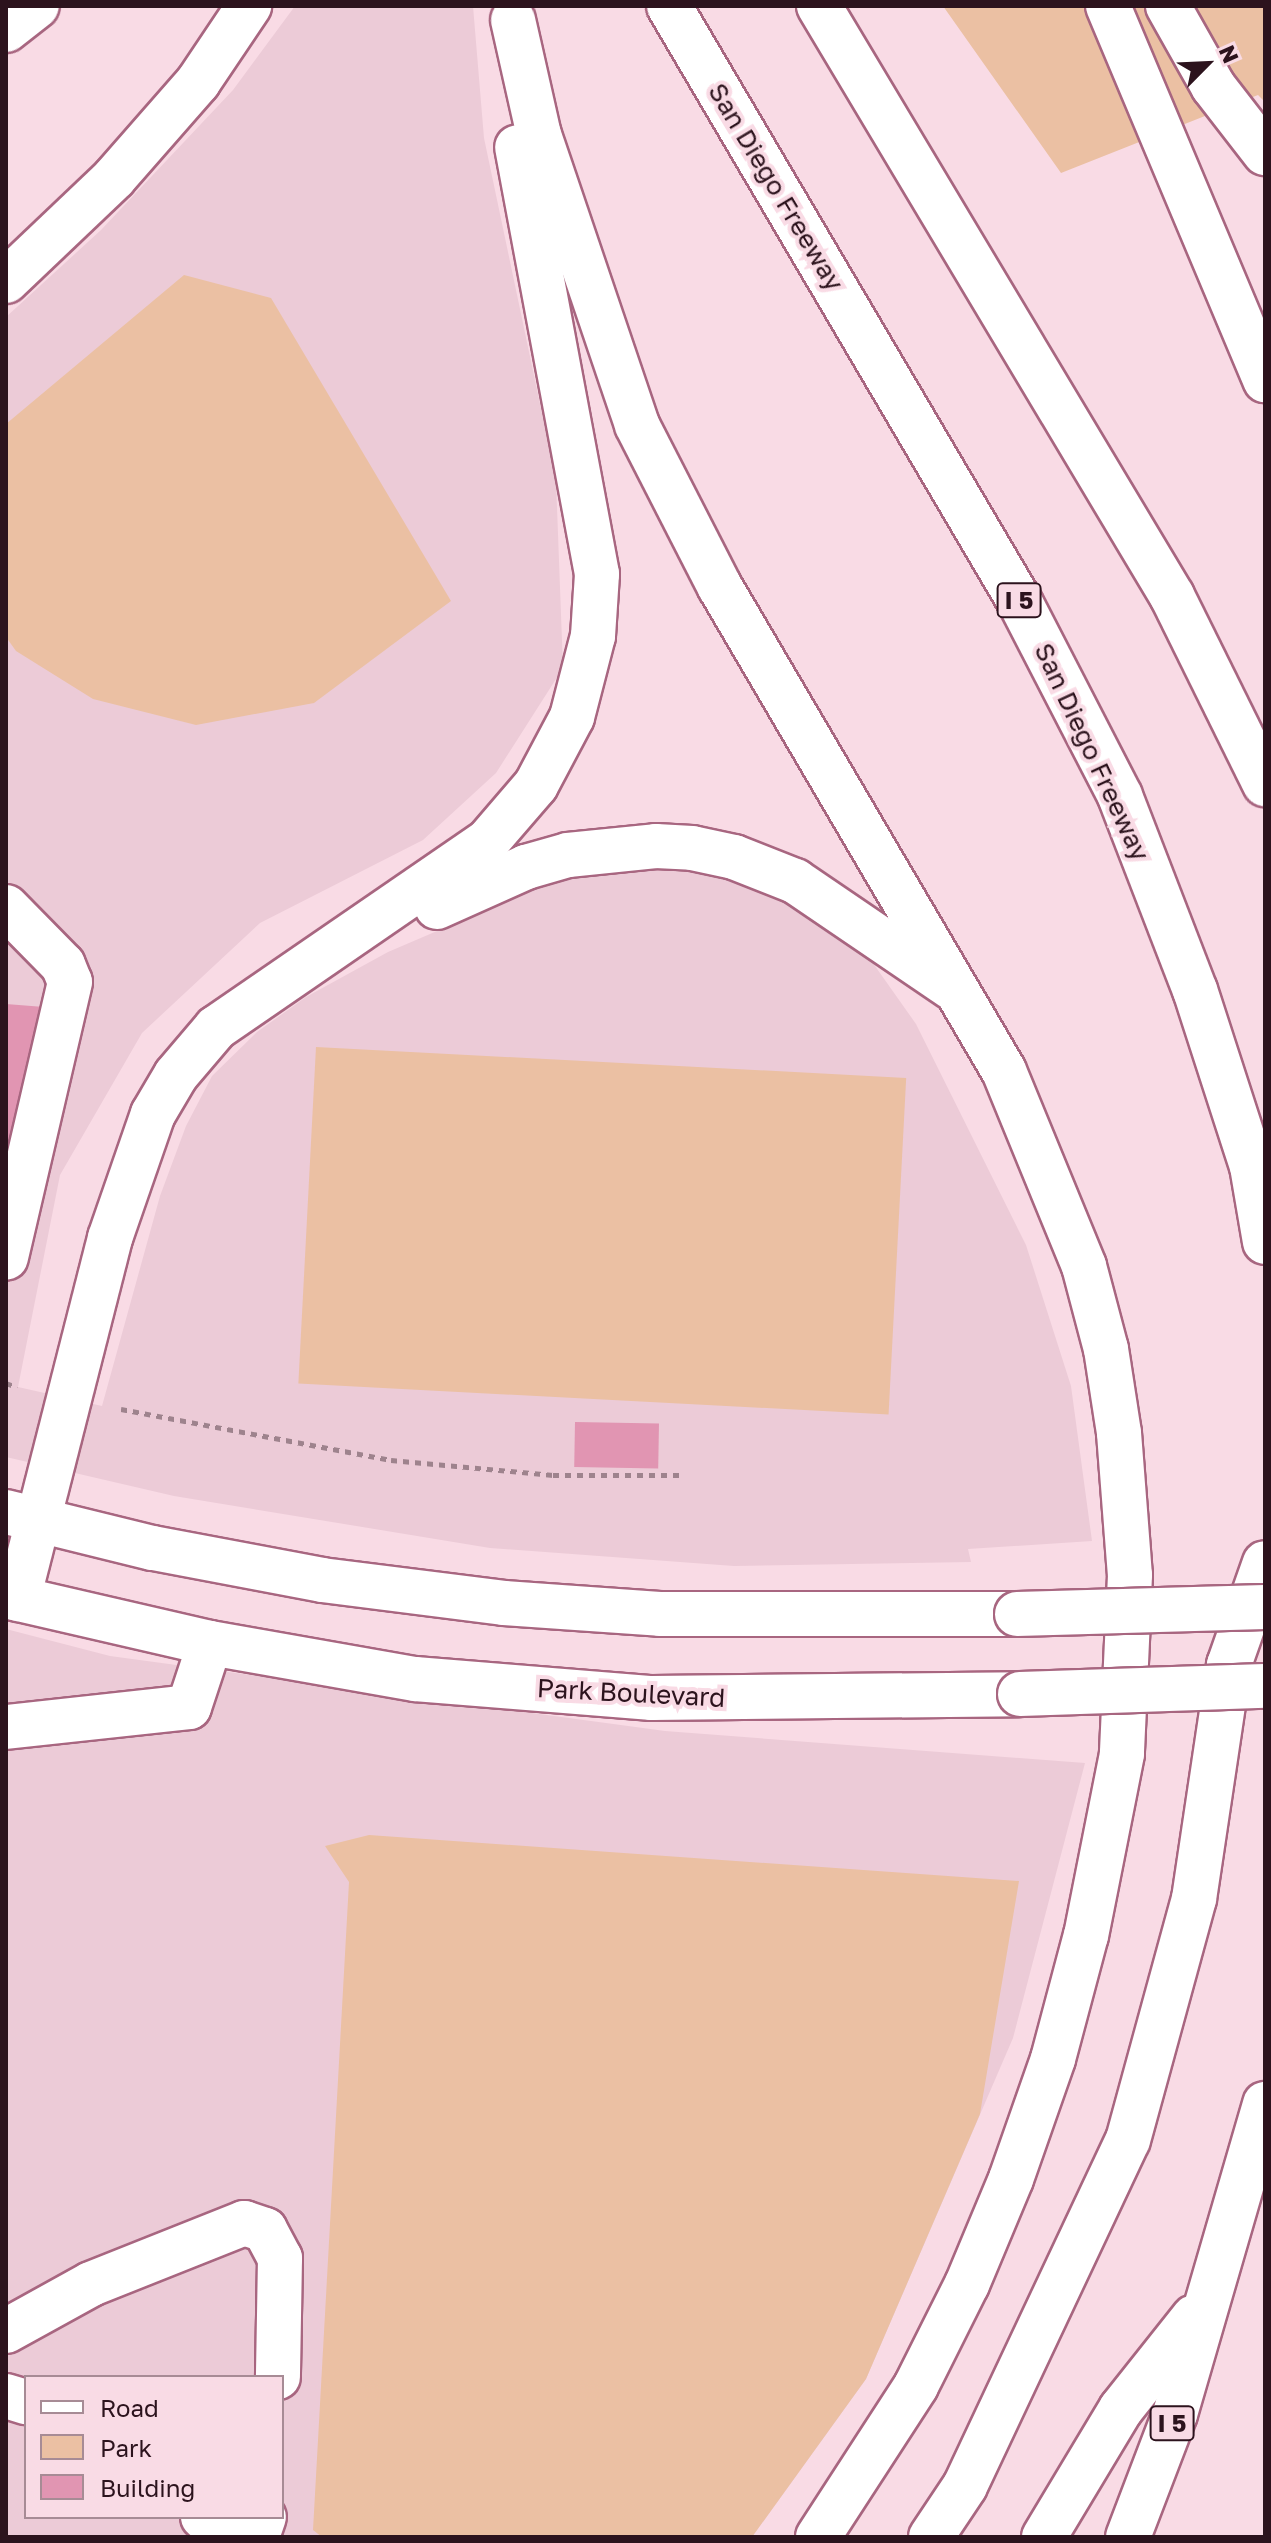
<!DOCTYPE html>
<html>
<head>
<meta charset="utf-8">
<style>
	body { margin:0 }
	#map { position:relative; width:1271px; height:2543px; overflow:hidden; background:#f9dbe5; font-family:"Golos Text",sans-serif }
	div>[style] { position:absolute }
	.built>* { inset:0; background:#eccbd7 }
	.green>* { inset:0; background:#ebc0a3; transform-origin:0 0 }
	.building>* { inset:0; background:#e195b2; transform-origin:0 0 }
	.path>* { height:5px; margin-top:-2.5px; transform-origin:0; background:repeating-linear-gradient(90deg,#9e838d 0 6px,transparent 0 12px) }
	.roads { filter:drop-shadow(2px 0 #a86680) drop-shadow(-2px 0 #a86680) drop-shadow(0 2px #a86680) drop-shadow(0 -2px #a86680) }
	.minor>* { height:44px; margin:-22px; padding:0 22px; transform-origin:22px; border-radius:22px; background:#fff }
	.major>* { height:44px; margin:-22px; padding:0 22px; transform-origin:22px; border-radius:22px; background:#fff }
	.highway>* { height:44px; margin:-22px; padding:0 22px; transform-origin:22px; border-radius:22px; background:#fff }
	.bridges { filter:drop-shadow(2px 0 #a86680) drop-shadow(-2px 0 #a86680) drop-shadow(0 2px #a86680) drop-shadow(0 -2px #a86680) }
	.major-bridge>* { height:44px; margin:-22px; padding:0 22px; transform-origin:22px; border-radius:22px; background:#fff }
	span { translate:-50% -50%; white-space:nowrap; text-align:center; line-height:1.15; -webkit-text-stroke:8px #f9dbe5; paint-order:stroke }
	.shield-label span { padding:2px 6px; background:#f9dbe5; border:2px solid; border-radius:6px; -webkit-text-stroke-width:0 }
	.shield-label { font-size:24px; color:#2c131d; font-weight:700 }
	.street-label { font-size:26px; color:#2c131d }
	.frame { position:absolute; inset:0; border:8px solid #2c131d; pointer-events:none }
	.legend { position:absolute; left:24px; top:2375px; width:260px; height:144px; box-sizing:border-box; background:#f9dbe5; border:2px solid #a78b95; margin:0; padding:10px 14px; list-style:none; font-size:24px; color:#2c131d }
	.legend li { display:flex; align-items:center; gap:16px; height:40px }
	.legend b { width:40px; border:2px solid #a78b95 }
	.north { position:absolute; left:1167px; top:24px; width:80px; height:80px; -webkit-text-stroke:6px #f9dbe5; paint-order:stroke; rotate:66deg; font-size:22px; font-weight:700; line-height:32px; text-align:center; color:#2c131d }
	.north::after { content:''; display:block; margin:auto; width:28px; height:36px; background:#2c131d; clip-path:polygon(50% 0,100% 100%,50% 72%,0 100%) }
</style>
</head>
<body>
<div id="map">
	<div class="built">
		<div style="clip-path:polygon(295px 6px,473px 6px,484px 138px,556px 480px,563px 668px,496px 773px,423px 840px,260px 923px,142px 1033px,60px 1175px,18px 1387px,102px 1406px,160px 1196px,186px 1126px,212px 1076px,257px 1032px,306px 997px,388px 952px,575px 872px,679px 867px,761px 888px,851px 932px,916px 1024px,1026px 1245px,1071px 1386px,1092px 1541px,968px 1549px,971px 1562px,734px 1566px,490px 1548px,174px 1496px,6px 1457px,6px 317px,101px 230px,233px 90px)"></div>
		<div style="clip-path:polygon(evenodd,6px 1629px,110px 1656px,665px 1731px,1085px 1763px,1013px 2038px,866px 2379px,752px 2537px,6px 2537px,6px 1629px,26px 2377px,282px 2377px,282px 2517px,26px 2517px,26px 2377px)"></div>
	</div>
	<div class="green">
		<div style="clip-path:polygon(943px 6px,1265px 6px,1265px 102px,1258px 95px,1061px 173px)"></div>
		<div style="clip-path:polygon(184px 275px,271px 298px,451px 601px,314px 703px,196px 725px,93px 699px,16px 651px,6px 637px,6px 424px)"></div>
		<div style="left:316px;top:1047px;width:591px;height:337px;rotate:3deg"></div>
		<div style="clip-path:polygon(369px 1835px,1019px 1881px,980px 2114px,866px 2379px,752px 2537px,322px 2537px,313px 2530px,349px 1882px,325px 1846px)"></div>
	</div>
	<div class="building">
		<div style="clip-path:polygon(6px 1004px,44px 1007px,6px 1167px)"></div>
		<div style="left:575px;top:1422px;width:84px;height:45px;rotate:1deg"></div>
	</div>
	<div class="path">
		<div style="left:6px;top:1383px;width:12px;rotate:20deg"></div>
		<div style="left:121px;top:1409px;width:275px;rotate:10.7deg"></div>
		<div style="left:391px;top:1460px;width:163px;rotate:5.3deg"></div>
		<div style="left:553px;top:1475px;width:132px"></div>
	</div>
	<div class="roads">
		<div class="minor">
			<div style="left:6px;top:907px;width:81px;rotate:45.5deg"></div>
			<div style="left:63px;top:965px;width:18px;rotate:68deg"></div>
			<div style="left:70px;top:982px;width:283px;rotate:103.1deg"></div>
			<div style="left:6px;top:1727px;width:184px;rotate:-6.2deg"></div>
			<div style="left:189px;top:1707px;width:67px;rotate:-71.8deg"></div>
			<div style="left:6px;top:2331px;width:97px;rotate:-28.9deg"></div>
			<div style="left:91px;top:2284px;width:165px;rotate:-21.7deg"></div>
			<div style="left:244px;top:2223px;width:22px;rotate:18deg"></div>
			<div style="left:265px;top:2230px;width:32px;rotate:62deg"></div>
			<div style="left:280px;top:2258px;width:119px;rotate:91deg"></div>
			<div style="left:6px;top:2396px;width:21px;rotate:17deg"></div>
			<div style="left:203px;top:2517px;width:33px;rotate:38deg"></div>
			<div style="left:257px;top:2537px;width:21px;rotate:-71deg"></div>
		</div>
		<div class="major">
			<div style="left:6px;top:1512px;width:151px;rotate:13.8deg"></div>
			<div style="left:153px;top:1548px;width:172px;rotate:10.7deg"></div>
			<div style="left:322px;top:1580px;width:183px;rotate:7.2deg"></div>
			<div style="left:504px;top:1603px;width:156px;rotate:4deg"></div>
			<div style="left:660px;top:1614px;width:357px"></div>
			<div style="left:6px;top:1596px;width:209px;rotate:13deg"></div>
			<div style="left:210px;top:1643px;width:208px;rotate:10deg"></div>
			<div style="left:415px;top:1679px;width:238px;rotate:4.6deg"></div>
			<div style="left:652px;top:1698px;width:368px;rotate:-0.6deg"></div>
		</div>
		<div class="highway">
			<div style="left:669px;top:6px;width:692px;rotate:59.51deg"></div>
			<div style="left:1020px;top:602px;width:218px;rotate:62.7deg"></div>
			<div style="left:1120px;top:796px;width:208px;rotate:68.9deg"></div>
			<div style="left:1195px;top:990px;width:185px;rotate:72.1deg"></div>
			<div style="left:1252px;top:1166px;width:77px;rotate:80.3deg"></div>
			<div style="left:819px;top:6px;width:688px;rotate:59.11deg"></div>
			<div style="left:1172px;top:596px;width:210px;rotate:63.7deg"></div>
			<div style="left:1108px;top:6px;width:406px;rotate:67.2deg"></div>
			<div style="left:1168px;top:6px;width:92px;rotate:60.6deg"></div>
			<div style="left:1213px;top:86px;width:85px;rotate:52.2deg"></div>
			<div style="left:513px;top:20px;width:118px;rotate:77.3deg"></div>
			<div style="left:539px;top:135px;width:306px;rotate:71.3deg"></div>
			<div style="left:637px;top:425px;width:182px;rotate:62.9deg"></div>
			<div style="left:720px;top:587px;width:561px;rotate:59.6deg"></div>
			<div style="left:1004px;top:1071px;width:211px;rotate:67.7deg"></div>
			<div style="left:1084px;top:1266px;width:86px;rotate:75.2deg"></div>
			<div style="left:1106px;top:1349px;width:85px;rotate:81.2deg"></div>
			<div style="left:1119px;top:1433px;width:142px;rotate:85.6deg"></div>
			<div style="left:1130px;top:1575px;width:179px;rotate:92.6deg"></div>
			<div style="left:1122px;top:1754px;width:185px;rotate:101.2deg"></div>
			<div style="left:1086px;top:1935px;width:128px;rotate:104.9deg"></div>
			<div style="left:1053px;top:2059px;width:127px;rotate:109.3deg"></div>
			<div style="left:1011px;top:2179px;width:114px;rotate:112.7deg"></div>
			<div style="left:967px;top:2284px;width:114px;rotate:116.6deg"></div>
			<div style="left:916px;top:2386px;width:180px;rotate:123deg"></div>
			<div style="left:6px;top:30px;width:39px;rotate:-38deg"></div>
			<div style="left:6px;top:281px;width:149px;rotate:-43.6deg"></div>
			<div style="left:114px;top:178px;width:128px;rotate:-48.8deg"></div>
			<div style="left:198px;top:82px;width:92px;rotate:-56.1deg"></div>
			<div style="left:437px;top:907px;width:98px;rotate:-24.2deg"></div>
			<div style="left:526px;top:867px;width:44px;rotate:-15.9deg"></div>
			<div style="left:568px;top:855px;width:88px;rotate:-5.8deg"></div>
			<div style="left:656px;top:846px;width:36px;rotate:3deg"></div>
			<div style="left:692px;top:848px;width:43px;rotate:12.1deg"></div>
			<div style="left:734px;top:857px;width:66px;rotate:21.5deg"></div>
			<div style="left:795px;top:881px;width:189px;rotate:34.2deg"></div>
			<div style="left:18px;top:1599px;width:373px;rotate:-75.7deg"></div>
			<div style="left:110px;top:1238px;width:131px;rotate:-70.9deg"></div>
			<div style="left:153px;top:1114px;width:45px;rotate:-59.5deg"></div>
			<div style="left:176px;top:1075px;width:62px;rotate:-49.6deg"></div>
			<div style="left:216px;top:1028px;width:329px;rotate:-34.5deg"></div>
			<div style="left:487px;top:842px;width:75px;rotate:-49.3deg"></div>
			<div style="left:536px;top:785px;width:77px;rotate:-62.1deg"></div>
			<div style="left:572px;top:717px;width:84px;rotate:-75.5deg"></div>
			<div style="left:593px;top:636px;width:62px;rotate:-86.3deg"></div>
			<div style="left:597px;top:574px;width:434px;rotate:-100.6deg"></div>
			<div style="left:931px;top:2537px;width:61px;rotate:-56.3deg"></div>
			<div style="left:965px;top:2486px;width:382px;rotate:-64.8deg"></div>
			<div style="left:1128px;top:2140px;width:250px;rotate:-74.7deg"></div>
			<div style="left:1194px;top:1899px;width:237px;rotate:-81.5deg"></div>
			<div style="left:1229px;top:1665px;width:108px;rotate:-70.6deg"></div>
			<div style="left:1044px;top:2537px;width:149px;rotate:-59deg"></div>
			<div style="left:1121px;top:2409px;width:117px;rotate:-51.6deg"></div>
			<div style="left:1128px;top:2537px;width:132px;rotate:-69.1deg"></div>
			<div style="left:1175px;top:2414px;width:323px;rotate:-73.8deg"></div>
		</div>
	</div>
	<div class="bridges">
		<div class="major-bridge">
			<div style="left:1017px;top:1614px;width:248px;rotate:-1.6deg"></div>
			<div style="left:1020px;top:1694px;width:245px;rotate:-1.9deg"></div>
		</div>
	</div>
	<div class="shield-label">
		<span style="left:1019px;top:600px">I 5</span>
		<span style="left:1172px;top:2423px">I 5</span>
	</div>
	<div class="street-label">
		<span style="left:776px;top:187px;rotate:59deg">San Diego Freeway</span>
		<span style="left:1092px;top:752px;rotate:65deg">San Diego Freeway</span>
		<span style="left:631px;top:1693px;rotate:3deg">Park Boulevard</span>
	</div>
	<div class="frame"></div>
	<ul class="legend">
	<li><b style="height:10px;background:#fff"></b>Road</li>
	<li><b style="height:22px;background:#ebc0a3"></b>Park</li>
	<li><b style="height:22px;background:#e195b2"></b>Building</li>
	</ul>
	<div class="north">N</div>
</div>
</body>
</html>
